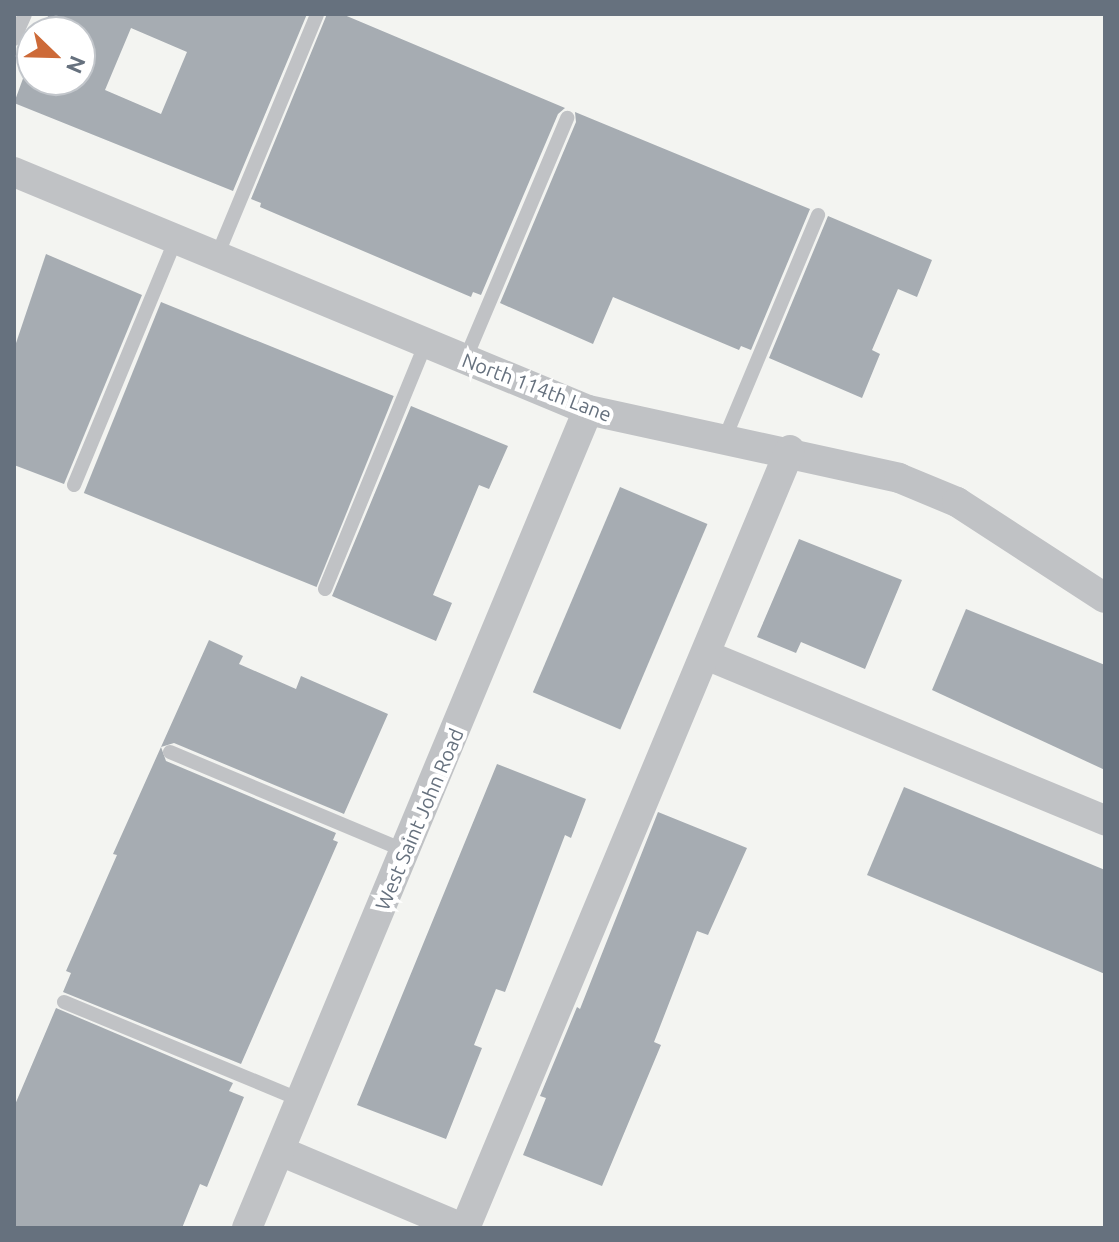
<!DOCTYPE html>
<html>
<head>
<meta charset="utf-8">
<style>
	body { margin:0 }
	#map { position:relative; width:1119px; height:1242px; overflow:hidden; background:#f3f4f1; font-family:Ubuntu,sans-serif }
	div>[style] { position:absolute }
	.building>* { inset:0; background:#a6acb2; transform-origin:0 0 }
	.service>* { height:14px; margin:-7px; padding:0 7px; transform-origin:7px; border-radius:7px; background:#c0c2c5 }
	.minor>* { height:30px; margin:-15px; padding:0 15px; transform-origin:15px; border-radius:15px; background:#c0c2c5 }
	span { translate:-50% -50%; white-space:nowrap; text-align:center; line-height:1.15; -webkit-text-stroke:8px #fff; paint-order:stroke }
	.street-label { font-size:20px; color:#66717e }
	.frame { position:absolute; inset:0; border:16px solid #66717e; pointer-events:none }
	.north { position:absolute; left:16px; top:16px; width:80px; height:80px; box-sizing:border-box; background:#fff; border:2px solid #c2c6cb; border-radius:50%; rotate:113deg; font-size:22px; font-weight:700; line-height:32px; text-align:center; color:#66717e }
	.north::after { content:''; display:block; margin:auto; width:28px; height:36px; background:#cd6a38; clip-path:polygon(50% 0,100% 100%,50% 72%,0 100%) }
</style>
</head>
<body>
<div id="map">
	<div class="building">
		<div style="clip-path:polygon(evenodd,49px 14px,307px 14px,233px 191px,14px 103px,32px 54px,32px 80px,80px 80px,80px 32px,41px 32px,49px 14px,131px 28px,187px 52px,161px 114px,105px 90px,131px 28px)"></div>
		<div style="clip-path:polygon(327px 14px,342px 14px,565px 108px,558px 114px,481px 295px,473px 292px,471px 297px,260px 207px,261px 203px,251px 199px)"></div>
		<div style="clip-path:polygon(575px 112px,810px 209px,751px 350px,741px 346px,739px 350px,613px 297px,593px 344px,500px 303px,576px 122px)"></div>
		<div style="clip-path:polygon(828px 216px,932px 260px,917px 297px,898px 289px,872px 350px,880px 354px,862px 398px,769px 358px)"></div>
		<div style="clip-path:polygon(46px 254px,142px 295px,64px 484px,14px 465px,14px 349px)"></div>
		<div style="left:161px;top:302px;width:251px;height:206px;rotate:22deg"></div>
		<div style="clip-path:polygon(411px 406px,508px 446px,489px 489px,479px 485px,433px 595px,452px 603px,436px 641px,332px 596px)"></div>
		<div style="left:620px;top:487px;width:95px;height:223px;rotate:23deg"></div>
		<div style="clip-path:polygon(799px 539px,902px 580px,865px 669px,801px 642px,796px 653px,757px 637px)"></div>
		<div style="clip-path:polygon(966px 609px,1105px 665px,1105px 770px,932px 690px)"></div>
		<div style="clip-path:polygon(209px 640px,243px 656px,239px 664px,296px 689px,301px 676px,388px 714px,344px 814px,174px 743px,161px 747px,166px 761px,336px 833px,333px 840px,338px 842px,241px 1064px,63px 992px,71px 973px,66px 971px,117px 855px,113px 854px)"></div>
		<div style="clip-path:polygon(497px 764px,586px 799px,571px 838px,565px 835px,505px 992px,496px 989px,474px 1045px,482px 1048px,446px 1139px,357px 1105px)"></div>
		<div style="clip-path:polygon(904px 787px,1105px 870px,1105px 974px,867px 875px)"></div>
		<div style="clip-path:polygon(658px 812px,747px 848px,708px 935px,697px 931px,654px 1042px,661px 1045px,602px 1186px,523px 1155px,546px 1098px,540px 1096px,577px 1007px,580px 1009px)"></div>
		<div style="clip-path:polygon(56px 1008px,233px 1083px,229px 1091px,244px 1097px,207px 1187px,200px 1184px,182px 1228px,14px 1228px,14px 1107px)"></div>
	</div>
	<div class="service">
		<div style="left:14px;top:39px;width:27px;rotate:-66deg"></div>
		<div style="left:217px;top:256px;width:261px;rotate:-67.5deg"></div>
		<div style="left:465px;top:360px;width:263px;rotate:-67.1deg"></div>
		<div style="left:724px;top:440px;width:244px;rotate:-67.3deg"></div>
		<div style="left:74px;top:485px;width:266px;rotate:-67.5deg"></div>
		<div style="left:325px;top:589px;width:266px;rotate:-67.7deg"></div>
		<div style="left:170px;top:752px;width:255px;rotate:22.8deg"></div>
		<div style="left:64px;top:1002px;width:256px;rotate:22.5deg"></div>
	</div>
	<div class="minor">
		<div style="left:14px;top:172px;width:621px;rotate:22.52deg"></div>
		<div style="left:588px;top:410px;width:318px;rotate:12.3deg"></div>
		<div style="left:899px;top:478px;width:63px;rotate:22.5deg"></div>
		<div style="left:957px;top:502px;width:176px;rotate:33deg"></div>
		<div style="left:706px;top:655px;width:432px;rotate:22.5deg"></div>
		<div style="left:280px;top:1151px;width:198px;rotate:22.9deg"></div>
		<div style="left:247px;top:1228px;width:886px;rotate:-67.37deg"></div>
		<div style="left:465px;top:1228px;width:843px;rotate:-67.33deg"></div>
	</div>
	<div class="street-label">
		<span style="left:537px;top:387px;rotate:21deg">North 114th Lane</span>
		<span style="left:419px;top:819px;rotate:-67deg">West Saint John Road</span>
	</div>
	<div class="frame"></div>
	<div class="north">N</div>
</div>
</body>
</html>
